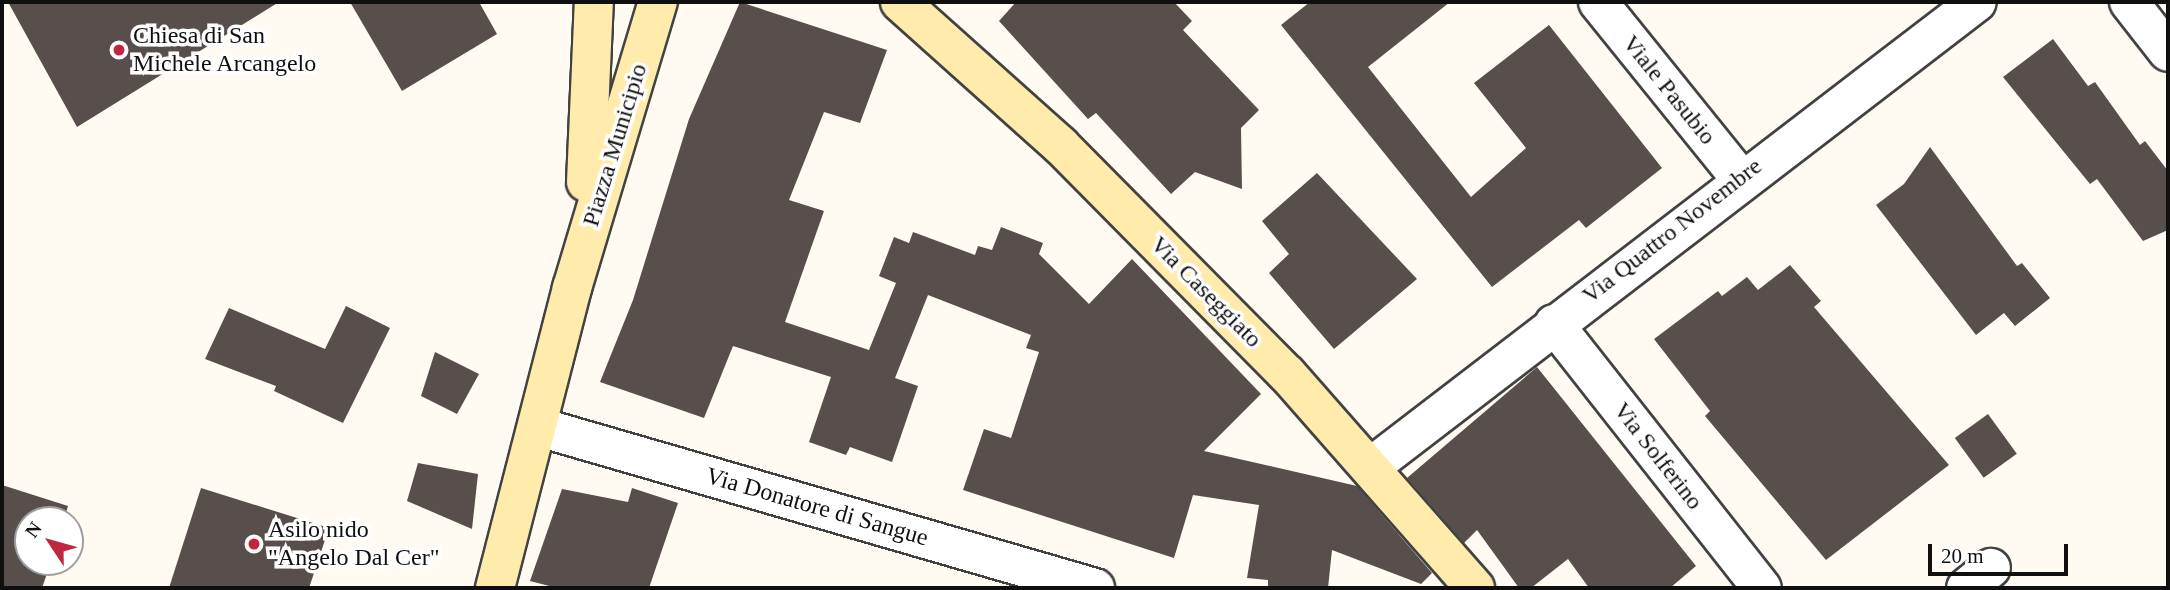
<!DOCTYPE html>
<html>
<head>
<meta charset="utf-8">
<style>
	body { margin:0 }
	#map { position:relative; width:2170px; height:590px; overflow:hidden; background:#fffbf2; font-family:Georgia,serif }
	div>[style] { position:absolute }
	.building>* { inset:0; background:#584f4c; transform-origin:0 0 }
	.roads { filter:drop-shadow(2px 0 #424242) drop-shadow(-2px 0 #424242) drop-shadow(0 2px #424242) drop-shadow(0 -2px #424242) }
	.street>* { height:38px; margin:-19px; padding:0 19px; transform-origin:19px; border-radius:19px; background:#fff }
	.secondary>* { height:38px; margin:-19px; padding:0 19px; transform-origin:19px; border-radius:19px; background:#ffecad }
	.dots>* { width:19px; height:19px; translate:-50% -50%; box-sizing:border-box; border:4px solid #fff; border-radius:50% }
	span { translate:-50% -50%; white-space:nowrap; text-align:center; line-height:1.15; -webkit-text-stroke:7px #fff; paint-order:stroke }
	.poi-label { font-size:24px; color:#0f0f0f }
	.left { translate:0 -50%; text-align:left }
	.street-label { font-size:24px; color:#0f0f0f }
	.frame { position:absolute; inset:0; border:4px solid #0f0f0f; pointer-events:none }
	.north { position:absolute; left:14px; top:506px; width:70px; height:70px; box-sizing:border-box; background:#fff; border:2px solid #9f9f9f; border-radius:50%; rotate:306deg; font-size:19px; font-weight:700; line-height:28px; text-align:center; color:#0f0f0f }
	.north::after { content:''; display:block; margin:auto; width:24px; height:32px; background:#c12640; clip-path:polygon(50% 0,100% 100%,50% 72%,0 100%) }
	.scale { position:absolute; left:1928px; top:544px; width:140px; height:32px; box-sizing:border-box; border:4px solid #0f0f0f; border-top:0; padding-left:9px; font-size:21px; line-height:24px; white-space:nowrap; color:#0f0f0f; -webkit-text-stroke:5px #fff; paint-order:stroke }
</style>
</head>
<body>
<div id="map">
	<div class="building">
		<div style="clip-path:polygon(8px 2px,279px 2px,77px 127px)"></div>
		<div style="clip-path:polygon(350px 2px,479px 2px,497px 34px,402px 91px)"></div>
		<div style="clip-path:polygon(740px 2px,887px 50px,860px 123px,824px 112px,789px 200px,824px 211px,785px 322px,869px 350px,896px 283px,879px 276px,894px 237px,909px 243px,913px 232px,975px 255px,978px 246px,992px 250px,1001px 227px,1043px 243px,1039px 254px,1089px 304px,1132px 259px,1261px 394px,1204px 451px,1357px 486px,1432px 573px,1421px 584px,1332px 550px,1328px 588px,1268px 588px,1268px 580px,1247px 578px,1259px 505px,1193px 495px,1174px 558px,963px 490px,984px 429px,1011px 438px,1039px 352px,1026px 348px,1031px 335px,928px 295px,895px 378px,918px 386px,892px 462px,850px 447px,846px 455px,809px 442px,831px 377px,733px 346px,704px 418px,600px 382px,633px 300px,689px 119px)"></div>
		<div style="clip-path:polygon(1016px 2px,1174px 2px,1192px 21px,1183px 30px,1259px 110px,1241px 128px,1242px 189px,1195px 172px,1171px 194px,1096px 113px,1088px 119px,999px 21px)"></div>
		<div style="clip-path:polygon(1310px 2px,1450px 2px,1368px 67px,1471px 197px,1526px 148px,1474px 83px,1549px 25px,1662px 168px,1586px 228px,1579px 220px,1492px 287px,1281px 25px)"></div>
		<div style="clip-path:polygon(2053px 39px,2088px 86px,2095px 82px,2140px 145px,2145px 141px,2168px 171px,2168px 230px,2143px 241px,2097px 179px,2090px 184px,2003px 77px)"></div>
		<div style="clip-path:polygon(1930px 147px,2017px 266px,2022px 263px,2050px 298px,2015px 326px,2004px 313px,1976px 335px,1876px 205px,1904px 184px)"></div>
		<div style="clip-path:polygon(1317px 173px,1417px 279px,1334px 349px,1269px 273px,1289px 254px,1262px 221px)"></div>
		<div style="clip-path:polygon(1790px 265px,1821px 301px,1814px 307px,1949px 465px,1826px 560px,1705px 416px,1710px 411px,1654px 339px,1718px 291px,1722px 296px,1747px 277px,1758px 290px)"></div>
		<div style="clip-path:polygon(346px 306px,390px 328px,343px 423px,274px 391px,276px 386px,205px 359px,229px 308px,325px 349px)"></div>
		<div style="clip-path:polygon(435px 352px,479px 374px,457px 414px,421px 396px)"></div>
		<div style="clip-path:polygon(1537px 367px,1696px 566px,1670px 588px,1589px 588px,1568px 559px,1531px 588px,1519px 588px,1477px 530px,1464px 543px,1407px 478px)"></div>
		<div style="left:1988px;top:414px;width:49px;height:41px;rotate:54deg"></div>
		<div style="clip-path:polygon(418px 463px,478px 474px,472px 529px,407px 501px)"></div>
		<div style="clip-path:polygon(2px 485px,68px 506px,64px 520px,28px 520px,28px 562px,51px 562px,42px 588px,2px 588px)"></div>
		<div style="clip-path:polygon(201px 488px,329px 528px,309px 588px,169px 588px)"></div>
		<div style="clip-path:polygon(632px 488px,678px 503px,649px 588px,557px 588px,530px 581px,562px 489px,628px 502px)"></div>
	</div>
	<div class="roads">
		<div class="street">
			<div style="left:1598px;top:2px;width:226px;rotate:51.1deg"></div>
			<div style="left:2129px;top:2px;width:63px;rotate:52deg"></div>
			<div style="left:1554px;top:324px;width:336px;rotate:51.8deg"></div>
			<div style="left:539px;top:427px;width:579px;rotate:16.15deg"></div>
			<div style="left:1372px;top:466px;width:762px;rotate:-37.49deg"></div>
			<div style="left:1966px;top:588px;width:32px;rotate:-39deg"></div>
		</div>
		<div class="secondary">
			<div style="left:900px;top:2px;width:215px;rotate:41.8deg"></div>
			<div style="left:1060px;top:145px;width:322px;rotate:45.3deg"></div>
			<div style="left:1287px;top:374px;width:285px;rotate:48.7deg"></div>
			<div style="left:586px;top:182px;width:180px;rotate:-87.5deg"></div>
			<div style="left:495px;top:588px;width:310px;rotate:-75.6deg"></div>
			<div style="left:572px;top:288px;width:299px;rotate:-73.3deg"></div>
		</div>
	</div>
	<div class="dots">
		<div style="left:119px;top:50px;background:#c12640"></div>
		<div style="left:254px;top:544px;background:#c12640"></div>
	</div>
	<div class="poi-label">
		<span class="left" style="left:133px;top:50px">Chiesa di San<br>Michele Arcangelo</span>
		<span class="left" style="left:268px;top:544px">Asilo nido<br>"Angelo Dal Cer"</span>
	</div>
	<div class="street-label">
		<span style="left:1669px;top:90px;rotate:51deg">Viale Pasubio</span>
		<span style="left:615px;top:145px;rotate:-73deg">Piazza Municipio</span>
		<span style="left:1672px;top:231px;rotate:-38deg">Via Quattro Novembre</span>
		<span style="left:1206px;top:292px;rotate:45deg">Via Caseggiato</span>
		<span style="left:1658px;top:456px;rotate:52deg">Via Solferino</span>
		<span style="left:817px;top:507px;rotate:16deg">Via Donatore di Sangue</span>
	</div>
	<div class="frame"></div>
	<div class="north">N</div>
	<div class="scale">20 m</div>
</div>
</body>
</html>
